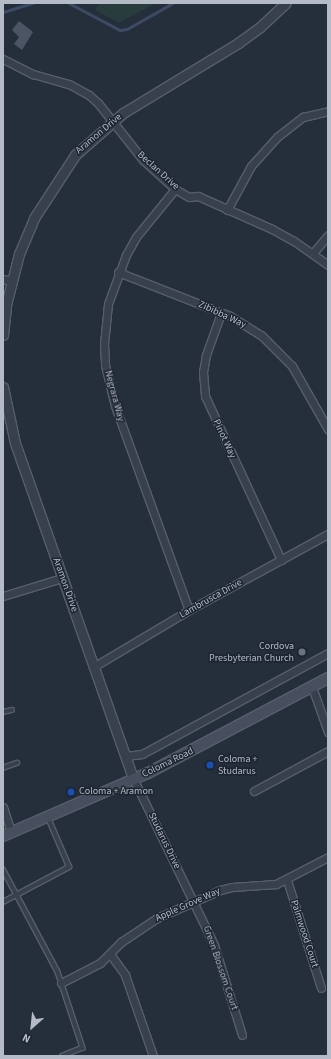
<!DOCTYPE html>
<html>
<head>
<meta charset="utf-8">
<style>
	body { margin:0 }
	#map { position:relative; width:331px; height:1059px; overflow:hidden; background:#252e3b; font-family:"Source Sans 3",sans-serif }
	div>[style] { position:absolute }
	.green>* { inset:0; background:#283b3d }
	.stream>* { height:2.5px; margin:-1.25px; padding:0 1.25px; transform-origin:1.25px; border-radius:1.25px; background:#3b4b63 }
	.building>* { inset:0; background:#4b5563 }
	.roads { filter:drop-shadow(1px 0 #565e69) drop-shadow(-1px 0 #565e69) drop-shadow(0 1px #565e69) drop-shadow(0 -1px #565e69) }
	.service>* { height:3.5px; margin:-1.75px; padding:0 1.75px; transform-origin:1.75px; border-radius:1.75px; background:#38404b }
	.minor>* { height:7px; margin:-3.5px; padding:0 3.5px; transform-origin:3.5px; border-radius:3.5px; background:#38404b }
	.tertiary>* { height:9px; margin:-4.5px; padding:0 4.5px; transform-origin:4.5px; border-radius:4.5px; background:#38404b }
	.secondary>* { height:10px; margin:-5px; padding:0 5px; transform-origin:5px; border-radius:5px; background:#474f5e }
	.dots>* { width:11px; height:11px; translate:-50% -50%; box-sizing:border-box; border:2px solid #1d2530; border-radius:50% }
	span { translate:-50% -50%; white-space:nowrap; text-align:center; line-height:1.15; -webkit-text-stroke:3px #1d2530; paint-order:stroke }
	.street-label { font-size:10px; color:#b4bbc6 }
	.poi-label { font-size:10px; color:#b4bbc6 }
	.right { translate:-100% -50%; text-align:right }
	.left { translate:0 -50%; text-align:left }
	.frame { position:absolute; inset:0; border:4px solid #b4bbc6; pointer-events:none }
	.north { position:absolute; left:12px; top:1007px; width:40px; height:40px; -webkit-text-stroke:3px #1d2530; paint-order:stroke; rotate:207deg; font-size:11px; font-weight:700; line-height:16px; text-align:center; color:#b4bbc6 }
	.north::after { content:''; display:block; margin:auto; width:14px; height:18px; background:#b4bbc6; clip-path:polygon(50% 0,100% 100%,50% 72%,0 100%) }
</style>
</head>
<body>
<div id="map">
	<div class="green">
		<div style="clip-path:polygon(99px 3px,156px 3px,119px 23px,95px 10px)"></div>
	</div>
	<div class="stream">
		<div style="left:69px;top:3px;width:58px;rotate:27.9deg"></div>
		<div style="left:120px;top:30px;width:7px;rotate:-8deg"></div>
		<div style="left:127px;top:29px;width:53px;rotate:-29.5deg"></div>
		<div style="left:3px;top:12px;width:31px;rotate:-17deg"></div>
	</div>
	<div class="building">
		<div style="clip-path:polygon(19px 21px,33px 32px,22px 50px,14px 44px,19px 37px,12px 30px)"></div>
	</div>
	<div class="roads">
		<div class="service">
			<div style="left:3px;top:712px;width:9px;rotate:-13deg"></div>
			<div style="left:3px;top:768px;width:15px;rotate:-20deg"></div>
			<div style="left:3px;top:869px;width:117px;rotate:61.9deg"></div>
			<div style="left:58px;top:972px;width:80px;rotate:71.8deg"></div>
			<div style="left:83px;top:1048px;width:22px;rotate:158deg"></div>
			<div style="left:3px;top:902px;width:75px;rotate:-27.9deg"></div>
			<div style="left:69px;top:867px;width:53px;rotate:-113.2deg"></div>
		</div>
		<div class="minor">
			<div style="left:3px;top:59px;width:34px;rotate:27deg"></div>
			<div style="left:33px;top:74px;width:37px;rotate:16deg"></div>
			<div style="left:69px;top:84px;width:23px;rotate:29deg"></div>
			<div style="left:89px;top:95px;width:12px;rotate:42deg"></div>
			<div style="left:98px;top:103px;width:73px;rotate:51.7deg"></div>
			<div style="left:143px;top:160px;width:43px;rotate:42.2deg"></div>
			<div style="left:175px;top:189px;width:16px;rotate:30deg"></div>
			<div style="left:189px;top:197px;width:9px;rotate:-6deg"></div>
			<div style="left:198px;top:196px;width:81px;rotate:24deg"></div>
			<div style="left:272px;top:229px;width:25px;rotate:29deg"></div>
			<div style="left:294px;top:241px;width:42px;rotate:35.2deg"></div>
			<div style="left:175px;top:189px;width:62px;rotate:129.1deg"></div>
			<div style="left:136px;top:237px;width:21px;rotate:119deg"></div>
			<div style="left:126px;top:255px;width:52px;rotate:110.2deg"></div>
			<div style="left:108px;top:304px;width:40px;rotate:95.7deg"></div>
			<div style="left:104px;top:344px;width:21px;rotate:87deg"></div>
			<div style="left:105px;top:365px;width:42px;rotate:76.3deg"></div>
			<div style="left:115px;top:406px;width:217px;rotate:70.1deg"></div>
			<div style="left:227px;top:210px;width:50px;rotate:-61.4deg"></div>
			<div style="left:251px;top:166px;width:39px;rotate:-48deg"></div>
			<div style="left:277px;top:137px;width:33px;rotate:-38deg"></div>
			<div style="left:303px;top:117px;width:26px;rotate:-13deg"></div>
			<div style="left:313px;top:253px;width:23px;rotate:-50deg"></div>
			<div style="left:118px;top:272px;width:120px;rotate:21.4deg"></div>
			<div style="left:230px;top:316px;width:36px;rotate:32deg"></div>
			<div style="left:261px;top:335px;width:44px;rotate:45deg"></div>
			<div style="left:292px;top:366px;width:73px;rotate:60.3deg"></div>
			<div style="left:3px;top:279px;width:8px;rotate:14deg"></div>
			<div style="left:221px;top:313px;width:45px;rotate:109.7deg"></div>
			<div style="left:206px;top:355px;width:17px;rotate:100deg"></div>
			<div style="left:203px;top:372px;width:24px;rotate:85deg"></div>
			<div style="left:205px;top:396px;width:181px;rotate:65.1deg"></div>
			<div style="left:3px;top:596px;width:62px;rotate:-17deg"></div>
			<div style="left:95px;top:666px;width:109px;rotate:-30.8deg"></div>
			<div style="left:189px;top:610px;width:158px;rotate:-28.7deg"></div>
			<div style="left:312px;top:687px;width:48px;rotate:70.4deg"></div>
			<div style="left:126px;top:756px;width:16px;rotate:-7deg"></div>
			<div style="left:142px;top:754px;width:212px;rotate:-28.5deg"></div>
			<div style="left:134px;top:780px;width:183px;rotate:64.1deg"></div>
			<div style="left:214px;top:945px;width:94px;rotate:72.7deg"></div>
			<div style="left:254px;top:791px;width:84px;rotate:-28.4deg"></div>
			<div style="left:3px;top:807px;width:26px;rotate:72deg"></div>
			<div style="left:287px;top:880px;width:113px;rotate:72.5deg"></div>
			<div style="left:110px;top:954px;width:26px;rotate:54deg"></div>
			<div style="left:125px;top:975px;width:86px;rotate:70.9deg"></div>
			<div style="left:61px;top:983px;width:44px;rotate:-27.1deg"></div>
			<div style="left:100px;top:963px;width:30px;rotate:-45deg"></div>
			<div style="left:121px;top:942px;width:43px;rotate:-33.7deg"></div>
			<div style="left:157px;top:918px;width:69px;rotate:-24deg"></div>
			<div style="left:220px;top:890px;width:12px;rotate:-14deg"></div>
			<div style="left:232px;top:887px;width:44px;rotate:-3.9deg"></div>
			<div style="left:276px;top:884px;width:59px;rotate:-27.4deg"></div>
		</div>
		<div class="tertiary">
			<div style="left:3px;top:335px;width:30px;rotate:-84deg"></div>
			<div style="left:6px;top:305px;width:53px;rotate:-75.7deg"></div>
			<div style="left:19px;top:254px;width:39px;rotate:-67deg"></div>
			<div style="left:34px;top:218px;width:75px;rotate:-56.9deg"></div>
			<div style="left:75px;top:155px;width:64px;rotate:-41.2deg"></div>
			<div style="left:123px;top:113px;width:135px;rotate:-31.3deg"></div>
			<div style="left:238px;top:43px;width:27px;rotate:-36deg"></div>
			<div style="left:260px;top:27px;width:35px;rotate:-43deg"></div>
			<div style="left:3px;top:387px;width:57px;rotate:77.9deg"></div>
			<div style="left:15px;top:443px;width:357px;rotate:70.6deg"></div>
		</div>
		<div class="secondary">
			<div style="left:3px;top:836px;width:158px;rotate:-23.5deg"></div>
			<div style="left:148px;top:773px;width:204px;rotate:-27.8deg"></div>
		</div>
	</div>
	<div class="dots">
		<div style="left:302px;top:652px;background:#6b7280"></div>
		<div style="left:210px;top:765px;background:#1a4fb4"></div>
		<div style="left:71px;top:792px;background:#1a4fb4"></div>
	</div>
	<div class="street-label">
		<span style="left:99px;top:134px;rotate:-40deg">Aramon Drive</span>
		<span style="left:158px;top:171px;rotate:42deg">Beclan Drive</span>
		<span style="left:222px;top:315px;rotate:25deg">Zibibba Way</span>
		<span style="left:114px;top:396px;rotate:75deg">Negrara Way</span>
		<span style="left:224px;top:439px;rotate:65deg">Pinot Way</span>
		<span style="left:65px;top:585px;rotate:70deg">Aramon Drive</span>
		<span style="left:211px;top:599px;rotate:-29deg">Lambrusca Drive</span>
		<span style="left:168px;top:763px;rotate:-26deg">Coloma Road</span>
		<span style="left:164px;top:841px;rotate:64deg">Studarus Drive</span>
		<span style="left:188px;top:905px;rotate:-24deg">Apple Grove Way</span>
		<span style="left:304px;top:934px;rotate:72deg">Palmwood Court</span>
		<span style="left:220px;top:968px;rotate:71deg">Green Blossom Court</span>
	</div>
	<div class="poi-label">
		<span class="right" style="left:294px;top:652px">Cordova<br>Presbyterian Church</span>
		<span class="left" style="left:218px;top:765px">Coloma +<br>Studarus</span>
		<span class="left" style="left:79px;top:792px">Coloma + Aramon</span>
	</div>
	<div class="frame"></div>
	<div class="north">N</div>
</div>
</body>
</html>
